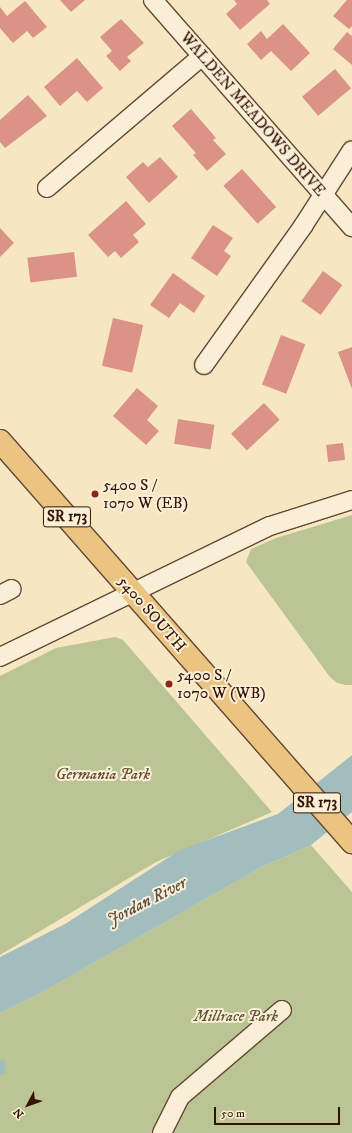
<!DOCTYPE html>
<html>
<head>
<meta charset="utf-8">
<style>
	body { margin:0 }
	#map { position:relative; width:352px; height:1133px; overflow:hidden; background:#f6e7c2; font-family:"IM FELL DW Pica",serif }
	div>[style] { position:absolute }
	.green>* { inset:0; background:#bbc594 }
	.water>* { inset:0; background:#a1bdbd }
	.building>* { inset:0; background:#db9287; transform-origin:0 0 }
	.roads { filter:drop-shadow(1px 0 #654834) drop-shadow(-1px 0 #654834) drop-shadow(0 1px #654834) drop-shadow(0 -1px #654834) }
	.minor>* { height:18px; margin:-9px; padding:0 9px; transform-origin:9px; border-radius:9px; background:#f9efd7 }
	.major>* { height:22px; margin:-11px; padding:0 11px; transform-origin:11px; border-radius:11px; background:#ebc481 }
	.dots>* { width:11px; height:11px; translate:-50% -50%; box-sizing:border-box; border:2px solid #f9efd7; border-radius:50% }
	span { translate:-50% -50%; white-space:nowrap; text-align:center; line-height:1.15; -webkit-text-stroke:4px #f9efd7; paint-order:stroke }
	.shield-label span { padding:1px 3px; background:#f9efd7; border:1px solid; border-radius:3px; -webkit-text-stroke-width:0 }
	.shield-label { font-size:15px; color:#351304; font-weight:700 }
	.street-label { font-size:16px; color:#351304 }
	.poi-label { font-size:16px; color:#351304 }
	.left { translate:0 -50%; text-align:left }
	.park-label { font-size:16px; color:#645136; font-style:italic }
	.water-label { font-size:17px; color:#5b4e45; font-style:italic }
	.north { position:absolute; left:8px; top:1085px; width:40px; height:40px; -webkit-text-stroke:3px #f9efd7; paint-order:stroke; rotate:229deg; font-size:11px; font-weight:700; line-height:16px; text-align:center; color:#351304 }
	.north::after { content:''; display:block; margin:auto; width:14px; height:18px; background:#351304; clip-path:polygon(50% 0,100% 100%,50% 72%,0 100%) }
	.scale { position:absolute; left:214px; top:1107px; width:126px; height:18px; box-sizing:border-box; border:2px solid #351304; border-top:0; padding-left:5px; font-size:12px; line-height:14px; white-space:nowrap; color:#351304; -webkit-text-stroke:3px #f9efd7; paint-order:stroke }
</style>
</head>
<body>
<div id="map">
	<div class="green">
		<div style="clip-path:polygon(352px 515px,352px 685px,346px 685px,337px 683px,330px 677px,246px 562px,251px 549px,276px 538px)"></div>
		<div style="clip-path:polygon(115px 637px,123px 640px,272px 812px,156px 862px,0 955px,0 676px,56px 648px)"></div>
		<div style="clip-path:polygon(311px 845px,352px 892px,352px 1133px,0 1133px,0 1013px,41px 993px,260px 868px)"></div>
	</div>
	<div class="water">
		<div style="clip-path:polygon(352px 755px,352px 812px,311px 845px,260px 868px,41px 993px,0 1013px,0 957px,65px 924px,180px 850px,278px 814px)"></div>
		<div style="clip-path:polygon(5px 1059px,5px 1073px,0 1076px,0 1060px)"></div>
	</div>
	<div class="building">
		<div style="clip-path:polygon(60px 0,85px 0,71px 12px)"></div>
		<div style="clip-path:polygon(234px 0,267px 0,270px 4px,240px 30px,226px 14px,237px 4px)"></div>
		<div style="clip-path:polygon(347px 0,352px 0,352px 26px,349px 29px,333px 16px)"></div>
		<div style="clip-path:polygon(25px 1px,47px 27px,33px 38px,27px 31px,13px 43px,0 28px,0 7px,7px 16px)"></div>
		<div style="clip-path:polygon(121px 19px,144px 43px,127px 57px,131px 61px,120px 71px,106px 56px,112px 51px,100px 37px)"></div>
		<div style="clip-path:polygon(283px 24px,310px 53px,291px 71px,271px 51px,261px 60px,247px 44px,261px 31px,267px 39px)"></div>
		<div style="clip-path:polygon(347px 32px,352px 36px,352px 65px,333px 49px)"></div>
		<div style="clip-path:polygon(77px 58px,103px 88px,87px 102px,77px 91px,60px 106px,44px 87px)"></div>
		<div style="left:335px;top:69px;width:25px;height:43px;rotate:50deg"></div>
		<div style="clip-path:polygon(28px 95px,47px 116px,5px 148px,0 142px,0 120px)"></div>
		<div style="clip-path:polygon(191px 109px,216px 138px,213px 140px,226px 154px,207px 171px,193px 155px,196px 153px,172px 126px)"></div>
		<div style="clip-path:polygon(160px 157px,178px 177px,149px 203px,126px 177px,143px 162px,148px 167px)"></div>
		<div style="left:242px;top:169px;width:51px;height:25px;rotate:48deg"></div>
		<div style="clip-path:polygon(126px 201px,146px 224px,133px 235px,139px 242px,121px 258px,115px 251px,108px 257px,88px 235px)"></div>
		<div style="clip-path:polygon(213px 225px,233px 238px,224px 251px,231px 256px,217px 276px,191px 258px)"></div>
		<div style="clip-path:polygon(0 228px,14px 243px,0 257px)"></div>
		<div style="left:74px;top:252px;width:25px;height:47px;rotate:83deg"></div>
		<div style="left:323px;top:271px;width:24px;height:37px;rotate:36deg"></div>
		<div style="clip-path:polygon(173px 273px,205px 296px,194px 313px,180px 303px,169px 318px,150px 305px)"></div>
		<div style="left:113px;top:318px;width:31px;height:49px;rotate:13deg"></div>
		<div style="left:281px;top:335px;width:26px;height:53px;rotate:21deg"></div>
		<div style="clip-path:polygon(352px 347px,352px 389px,338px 352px)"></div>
		<div style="clip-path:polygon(137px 388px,158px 406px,147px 420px,159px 431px,146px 445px,113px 416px)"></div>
		<div style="left:264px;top:403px;width:23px;height:45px;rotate:47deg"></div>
		<div style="left:178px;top:419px;width:37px;height:25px;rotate:9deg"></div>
		<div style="left:343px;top:443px;width:17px;height:17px;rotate:83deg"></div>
	</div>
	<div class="roads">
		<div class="minor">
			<div style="left:153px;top:0;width:302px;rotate:48.8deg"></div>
			<div style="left:47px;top:188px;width:204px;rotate:-40.4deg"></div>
			<div style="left:204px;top:365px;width:171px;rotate:-54.5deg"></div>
			<div style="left:303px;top:226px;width:90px;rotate:-57.2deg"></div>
			<div style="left:0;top:595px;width:13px;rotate:-27deg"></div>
			<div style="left:0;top:657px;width:300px;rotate:-25.9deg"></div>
			<div style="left:270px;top:526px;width:86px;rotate:-17.6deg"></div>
			<div style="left:162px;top:1133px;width:40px;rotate:-63.4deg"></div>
			<div style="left:180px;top:1097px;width:134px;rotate:-40.5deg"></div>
		</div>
		<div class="major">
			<div style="left:0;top:441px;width:534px;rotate:48.72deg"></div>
		</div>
	</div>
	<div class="dots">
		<div style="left:95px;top:494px;background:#8f2418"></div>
		<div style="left:169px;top:684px;background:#8f2418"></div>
	</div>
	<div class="shield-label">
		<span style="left:67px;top:517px">SR 173</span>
		<span style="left:317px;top:803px">SR 173</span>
	</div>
	<div class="street-label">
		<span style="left:253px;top:114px;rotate:49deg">WALDEN MEADOWS DRIVE</span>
		<span style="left:152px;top:614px;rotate:49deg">5400 SOUTH</span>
	</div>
	<div class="poi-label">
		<span class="left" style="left:103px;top:494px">5400 S /<br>1070 W (EB)</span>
		<span class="left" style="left:177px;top:684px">5400 S /<br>1070 W (WB)</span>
	</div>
	<div class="park-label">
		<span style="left:103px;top:774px">Germania Park</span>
		<span style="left:236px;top:1016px">Millrace Park</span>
	</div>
	<div class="water-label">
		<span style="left:147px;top:902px;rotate:-27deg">Jordan River</span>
	</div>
	<div class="north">N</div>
	<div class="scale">50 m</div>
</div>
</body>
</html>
